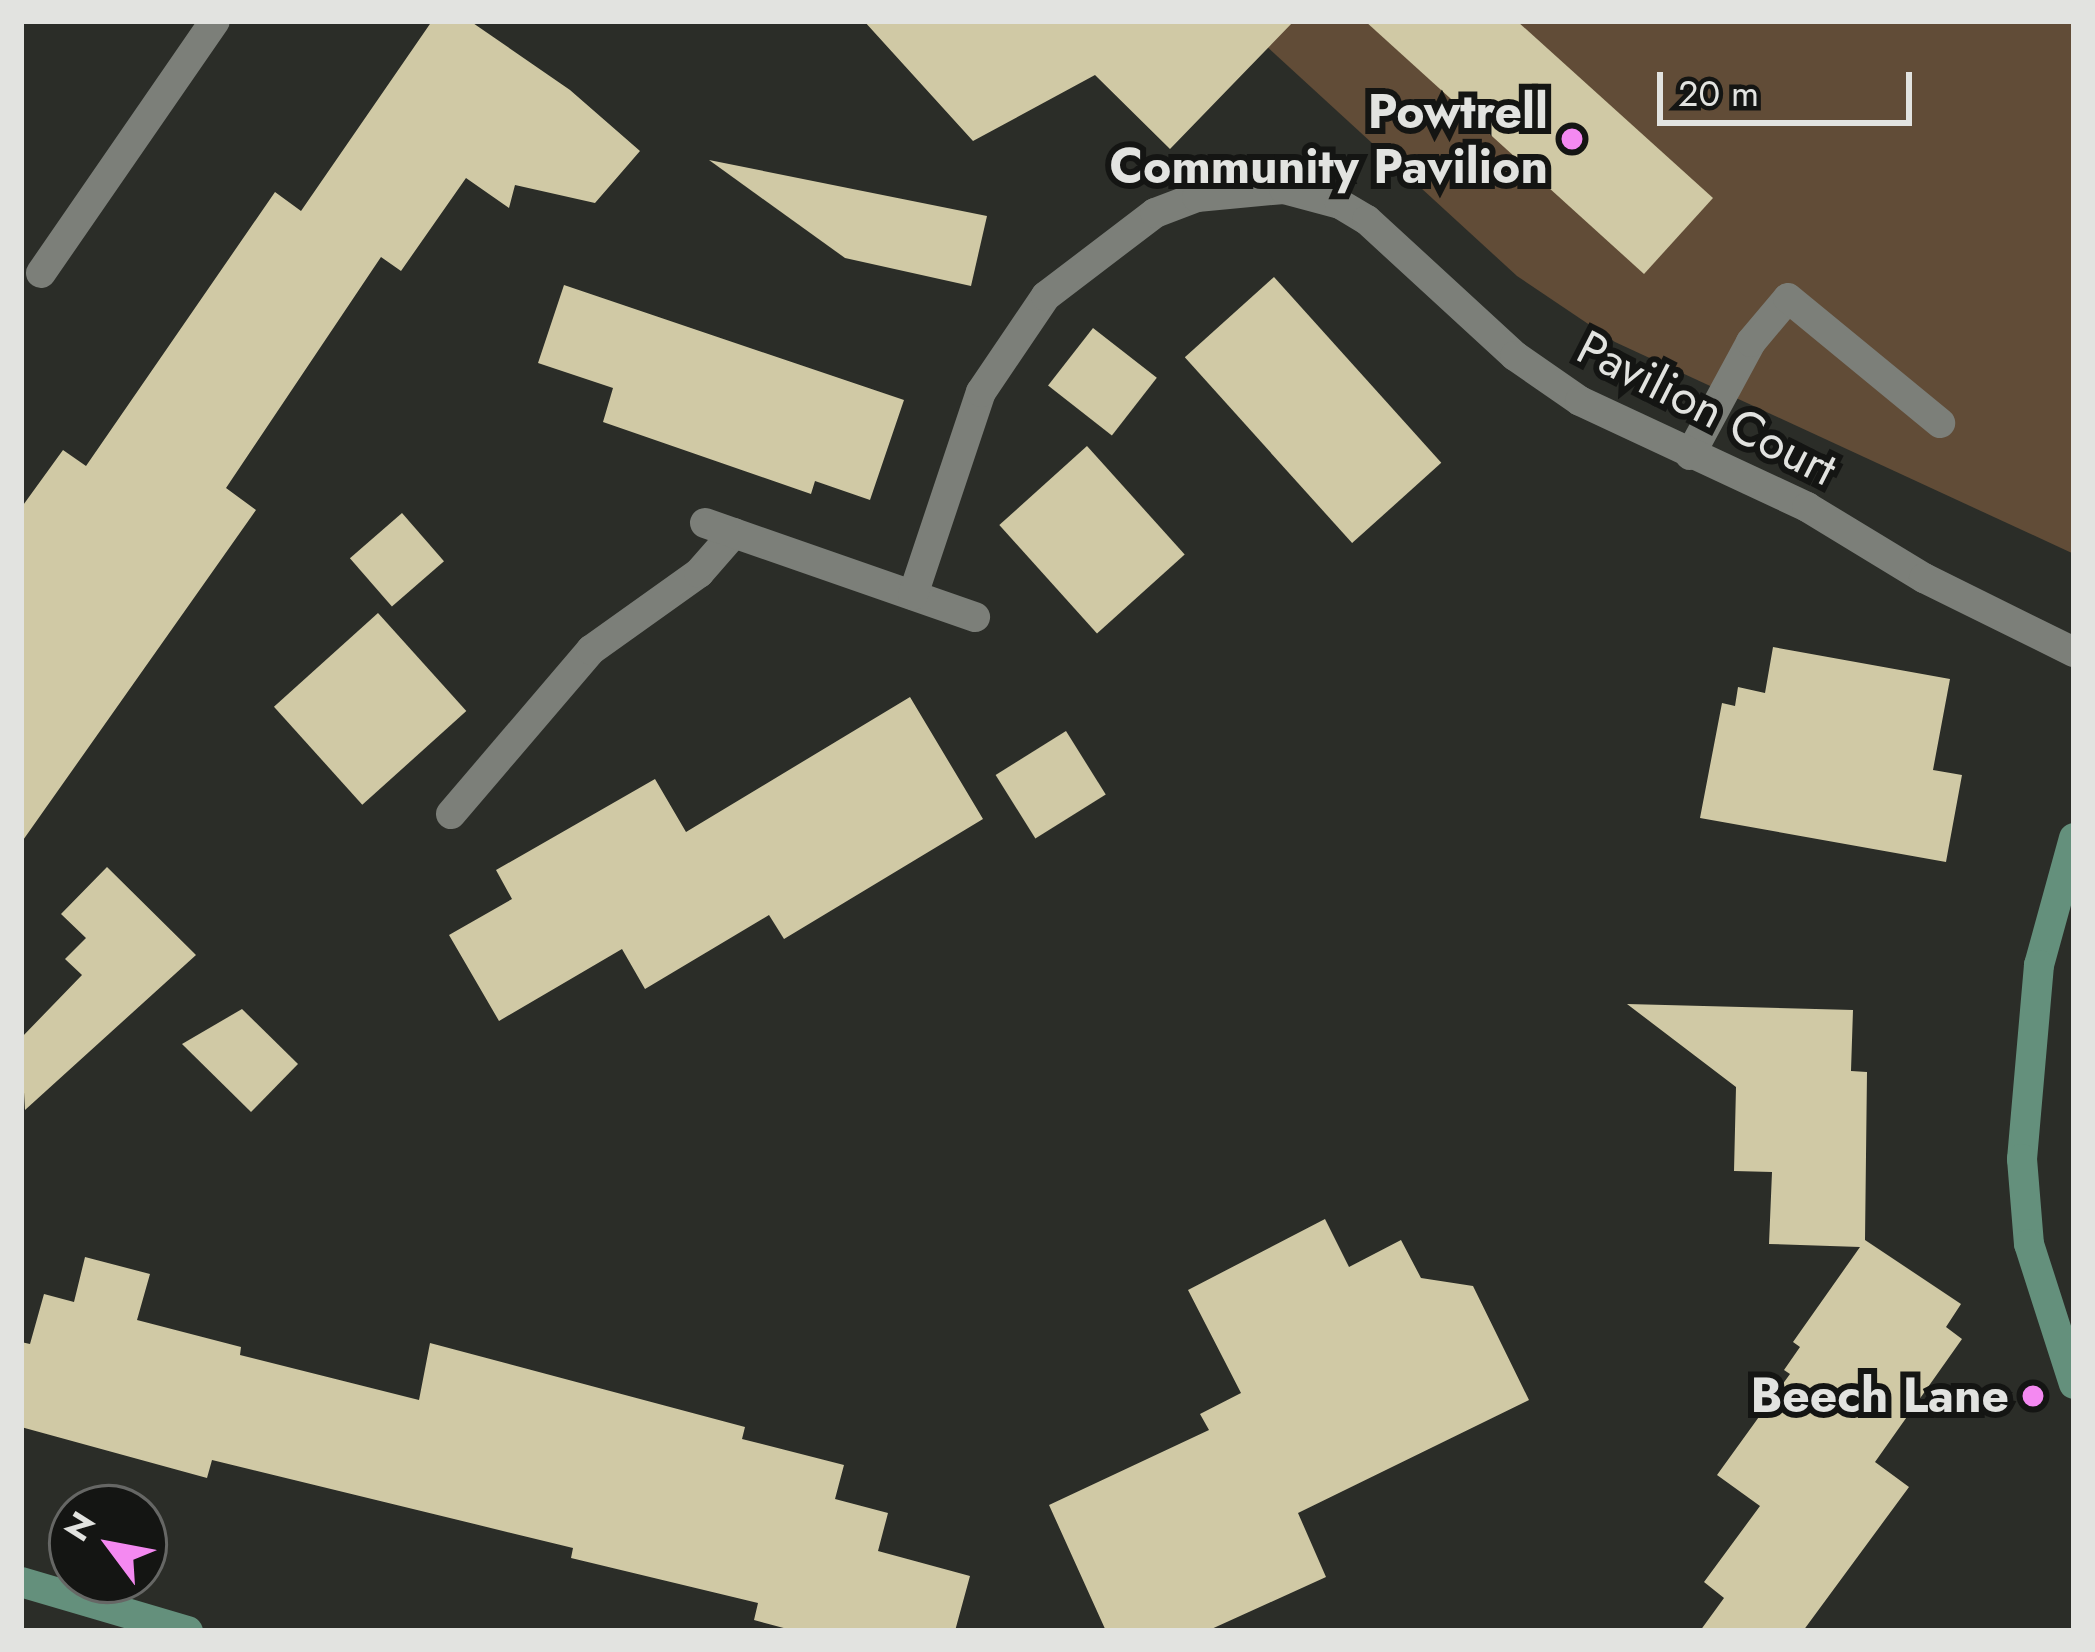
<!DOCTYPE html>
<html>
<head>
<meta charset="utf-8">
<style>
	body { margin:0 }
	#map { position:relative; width:2095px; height:1652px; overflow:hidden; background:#2b2d28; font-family:Jost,sans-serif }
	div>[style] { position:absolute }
	.green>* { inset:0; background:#614c37 }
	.building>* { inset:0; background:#d0c9a5; transform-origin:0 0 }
	.lane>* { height:30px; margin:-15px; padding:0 15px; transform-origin:15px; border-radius:15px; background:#7c7f79 }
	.street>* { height:30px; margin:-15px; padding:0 15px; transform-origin:15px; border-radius:15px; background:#7c7f79 }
	.secondary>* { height:30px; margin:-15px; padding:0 15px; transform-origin:15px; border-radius:15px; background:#64907c }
	.dots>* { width:33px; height:33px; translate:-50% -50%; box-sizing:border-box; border:6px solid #141513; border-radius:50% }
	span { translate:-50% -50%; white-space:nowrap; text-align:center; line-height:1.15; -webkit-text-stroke:12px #141513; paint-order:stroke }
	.poi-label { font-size:48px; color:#e2e3e0; font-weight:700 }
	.right { translate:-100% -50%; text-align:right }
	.street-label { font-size:48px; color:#e2e3e0 }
	.frame { position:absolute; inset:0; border:24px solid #e2e3e0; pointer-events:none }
	.north { position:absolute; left:48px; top:1484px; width:120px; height:120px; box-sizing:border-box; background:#141513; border:3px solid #666765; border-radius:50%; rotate:302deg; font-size:33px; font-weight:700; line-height:48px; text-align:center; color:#e2e3e0 }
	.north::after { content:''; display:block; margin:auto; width:42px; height:54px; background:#f489f1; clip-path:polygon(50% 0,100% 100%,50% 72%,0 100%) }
	.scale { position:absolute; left:1657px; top:72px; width:255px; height:54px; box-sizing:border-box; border:6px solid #e2e3e0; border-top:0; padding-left:15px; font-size:36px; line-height:42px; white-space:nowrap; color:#e2e3e0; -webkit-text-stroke:9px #141513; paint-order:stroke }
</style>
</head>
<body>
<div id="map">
	<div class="green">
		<div style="clip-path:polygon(1239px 21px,2074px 21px,2074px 554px,1615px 342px,1517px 276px)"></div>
	</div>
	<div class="building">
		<div style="clip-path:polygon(432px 21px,470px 21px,570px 90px,640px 151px,595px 203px,515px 185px,509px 208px,466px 178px,401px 271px,381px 257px,226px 488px,256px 510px,21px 843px,21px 508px,63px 450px,86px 466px,275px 192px,301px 211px)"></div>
		<div style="clip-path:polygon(864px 21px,1294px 21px,1170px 149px,1095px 75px,973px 141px)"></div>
		<div style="clip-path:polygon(1365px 21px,1517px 21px,1713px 198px,1644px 274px)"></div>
		<div style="clip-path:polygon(709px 160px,987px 216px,971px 286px,845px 258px)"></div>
		<div style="left:1274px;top:277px;width:250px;height:120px;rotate:48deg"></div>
		<div style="clip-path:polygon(564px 285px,904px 400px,870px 500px,815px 481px,811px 494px,603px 422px,613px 388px,538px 363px)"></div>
		<div style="left:1093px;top:328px;width:81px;height:73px;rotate:38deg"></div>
		<div style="left:1087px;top:446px;width:146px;height:118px;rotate:48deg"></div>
		<div style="left:402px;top:513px;width:64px;height:69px;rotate:49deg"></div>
		<div style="left:378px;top:613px;width:132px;height:140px;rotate:48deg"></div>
		<div style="clip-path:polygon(1773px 647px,1950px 679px,1933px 770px,1962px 775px,1946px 862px,1700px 818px,1722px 703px,1735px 706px,1738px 687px,1765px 693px)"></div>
		<div style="clip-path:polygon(910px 697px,983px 819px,784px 939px,769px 915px,645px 989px,622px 949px,499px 1021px,449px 935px,512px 899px,496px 870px,655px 779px,686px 832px)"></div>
		<div style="left:1066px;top:731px;width:75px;height:83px;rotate:58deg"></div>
		<div style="clip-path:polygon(107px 867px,196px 955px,25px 1110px,21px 1038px,82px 975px,65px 959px,86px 938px,61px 914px)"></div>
		<div style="clip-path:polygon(1627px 1004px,1853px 1010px,1851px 1071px,1867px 1072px,1865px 1240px,1961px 1304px,1946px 1327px,1962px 1339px,1875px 1462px,1909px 1487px,1803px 1631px,1700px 1631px,1724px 1598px,1704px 1582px,1760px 1506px,1717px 1475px,1790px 1374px,1784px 1370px,1800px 1347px,1793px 1342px,1860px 1247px,1769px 1244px,1772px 1172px,1734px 1171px,1736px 1087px)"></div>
		<div style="clip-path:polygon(242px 1009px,298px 1064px,251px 1112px,182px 1044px)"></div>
		<div style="clip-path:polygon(1325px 1219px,1349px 1267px,1401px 1240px,1421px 1278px,1473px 1286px,1529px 1400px,1298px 1513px,1326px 1577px,1207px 1631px,1106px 1631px,1049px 1505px,1209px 1430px,1200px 1414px,1241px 1393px,1188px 1290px)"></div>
		<div style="clip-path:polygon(85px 1257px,150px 1274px,137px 1320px,241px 1347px,240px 1355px,419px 1400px,430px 1343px,745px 1427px,742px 1439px,844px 1465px,835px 1499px,888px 1513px,878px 1551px,970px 1576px,955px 1631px,795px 1631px,754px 1620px,758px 1603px,571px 1558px,573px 1548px,212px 1460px,207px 1478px,21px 1427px,21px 1342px,30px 1344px,44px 1294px,74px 1302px)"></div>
	</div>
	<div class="lane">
		<div style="left:1690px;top:455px;width:128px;rotate:-61.6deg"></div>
		<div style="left:1751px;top:342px;width:57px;rotate:-49.9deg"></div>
		<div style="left:1788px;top:298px;width:197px;rotate:39.4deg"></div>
		<div style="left:451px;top:814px;width:216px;rotate:-49.5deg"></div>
		<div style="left:591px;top:650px;width:133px;rotate:-35.5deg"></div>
		<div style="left:699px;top:573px;width:53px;rotate:-48.8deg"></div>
	</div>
	<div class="street">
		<div style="left:41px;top:273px;width:306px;rotate:-55.4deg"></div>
		<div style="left:705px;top:523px;width:286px;rotate:19.2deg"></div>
		<div style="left:913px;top:595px;width:214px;rotate:-71.5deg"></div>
		<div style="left:981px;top:392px;width:116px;rotate:-55.9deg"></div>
		<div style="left:1046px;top:296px;width:137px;rotate:-37.3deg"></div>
		<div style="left:1155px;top:213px;width:45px;rotate:-20.9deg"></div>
		<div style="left:1197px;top:197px;width:87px;rotate:-5.3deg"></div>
		<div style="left:1284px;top:189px;width:58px;rotate:15deg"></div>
		<div style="left:1340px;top:204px;width:31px;rotate:31deg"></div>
		<div style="left:1367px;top:220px;width:201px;rotate:42.6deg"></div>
		<div style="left:1515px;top:356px;width:79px;rotate:34.7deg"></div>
		<div style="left:1580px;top:401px;width:251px;rotate:25deg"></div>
		<div style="left:1807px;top:507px;width:137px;rotate:31.3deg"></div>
		<div style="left:1924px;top:578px;width:167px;rotate:26.3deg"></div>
	</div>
	<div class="secondary">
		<div style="left:2074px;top:838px;width:132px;rotate:105.4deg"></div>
		<div style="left:2039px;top:965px;width:195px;rotate:95deg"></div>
		<div style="left:2022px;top:1159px;width:85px;rotate:85.3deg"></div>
		<div style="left:2029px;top:1244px;width:147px;rotate:72.2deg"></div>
		<div style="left:21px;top:1582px;width:174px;rotate:16.4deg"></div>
	</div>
	<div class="dots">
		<div style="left:1572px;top:139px;background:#f489f1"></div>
		<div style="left:2033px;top:1396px;background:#f489f1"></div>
	</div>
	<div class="poi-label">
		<span class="right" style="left:1548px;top:139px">Powtrell<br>Community Pavilion</span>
		<span class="right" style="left:2009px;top:1396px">Beech Lane</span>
	</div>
	<div class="street-label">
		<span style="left:1707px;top:408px;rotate:27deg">Pavilion Court</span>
	</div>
	<div class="frame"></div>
	<div class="north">N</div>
	<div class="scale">20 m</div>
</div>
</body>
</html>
